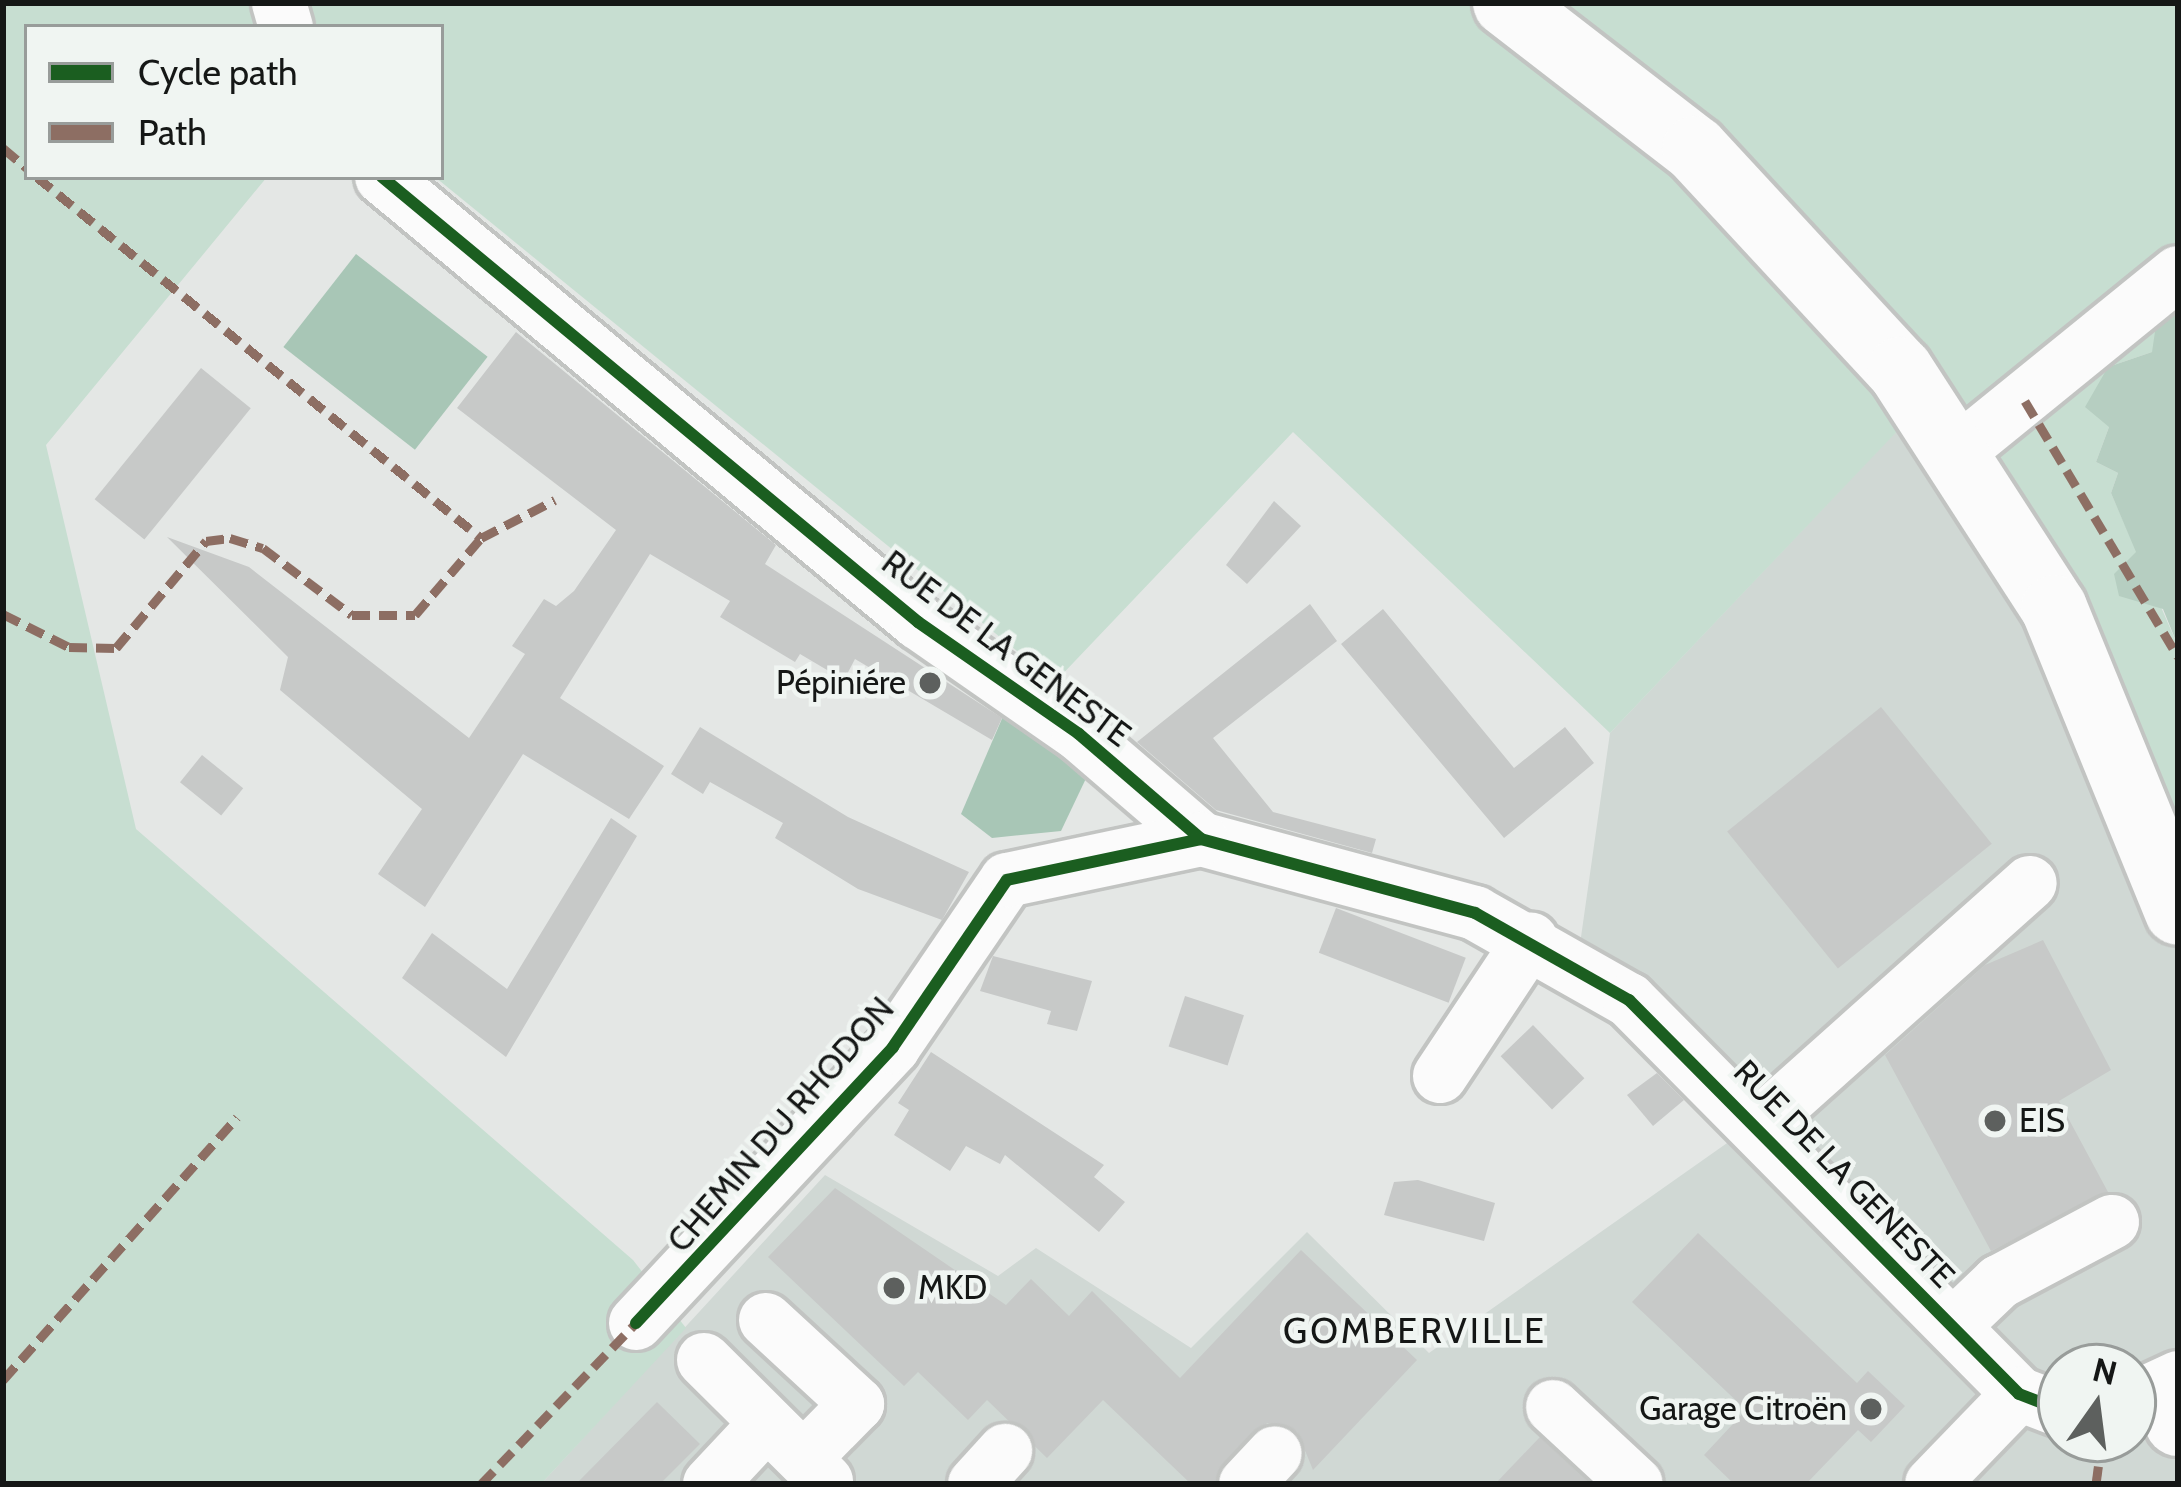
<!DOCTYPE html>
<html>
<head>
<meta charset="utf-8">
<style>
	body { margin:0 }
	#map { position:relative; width:2181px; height:1487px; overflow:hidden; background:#e4e7e5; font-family:Cabin,sans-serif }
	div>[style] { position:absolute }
	.built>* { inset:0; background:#d0d8d4 }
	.green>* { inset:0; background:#c7ded1 }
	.forest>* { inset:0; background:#b6cec1 }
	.water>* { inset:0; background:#a8c6b6; transform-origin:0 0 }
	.building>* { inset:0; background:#c7c9c8; transform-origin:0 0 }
	.roads { filter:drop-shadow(3px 0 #c2c4c2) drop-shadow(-3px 0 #c2c4c2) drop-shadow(0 3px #c2c4c2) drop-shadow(0 -3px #c2c4c2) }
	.minor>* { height:54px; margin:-27px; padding:0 27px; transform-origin:27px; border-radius:27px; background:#fbfbfb }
	.major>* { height:66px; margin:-33px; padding:0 33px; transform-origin:33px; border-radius:33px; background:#fbfbfb }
	.quiet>* { height:9px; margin-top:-4.5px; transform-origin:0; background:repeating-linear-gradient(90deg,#8d6e63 0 18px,transparent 0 27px) }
	.cycleway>* { height:12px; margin:-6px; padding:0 6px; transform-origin:6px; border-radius:6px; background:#1b5e20 }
	.dots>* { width:33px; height:33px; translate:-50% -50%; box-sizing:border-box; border:6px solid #f0f5f2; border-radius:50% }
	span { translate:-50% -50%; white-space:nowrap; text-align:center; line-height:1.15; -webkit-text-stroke:9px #f0f5f2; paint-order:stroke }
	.street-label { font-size:33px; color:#151716 }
	.poi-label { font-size:33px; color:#151716 }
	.right { translate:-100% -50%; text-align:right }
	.left { translate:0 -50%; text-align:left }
	.neighbourhood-label { font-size:36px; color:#151716; letter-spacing:3px }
	.frame { position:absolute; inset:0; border:6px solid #151716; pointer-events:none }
	.legend { position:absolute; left:24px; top:24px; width:420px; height:156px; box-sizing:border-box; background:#f0f5f2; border:3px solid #989c9a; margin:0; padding:15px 21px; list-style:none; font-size:36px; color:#151716 }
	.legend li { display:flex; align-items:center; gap:24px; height:60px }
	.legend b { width:60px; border:3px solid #989c9a }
	.north { position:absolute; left:2037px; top:1343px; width:120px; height:120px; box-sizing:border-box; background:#f0f5f2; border:3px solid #989c9a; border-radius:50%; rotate:14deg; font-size:33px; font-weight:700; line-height:48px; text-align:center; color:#151716 }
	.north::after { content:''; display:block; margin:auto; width:42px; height:54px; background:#5d605e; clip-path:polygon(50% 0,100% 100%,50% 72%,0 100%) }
</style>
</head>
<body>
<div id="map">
	<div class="built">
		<div style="clip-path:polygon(evenodd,1943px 382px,2178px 856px,2178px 1484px,541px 1484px,825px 1175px,998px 1276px,1036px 1248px,1191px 1348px,1307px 1232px,1429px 1353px,1747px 1129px,1579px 951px,1610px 733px,1943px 382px,2061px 1367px,2133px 1367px,2133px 1439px,2061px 1439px,2061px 1367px)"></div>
	</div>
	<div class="green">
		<div style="clip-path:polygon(3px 3px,2178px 3px,2178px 306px,2152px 352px,2108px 367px,2109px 427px,2096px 462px,2118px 473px,2111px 493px,2178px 646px,2178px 856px,1943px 383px,1610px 733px,1293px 432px,1055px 682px,435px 177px,441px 27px,27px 27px,27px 177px,267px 177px,46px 445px,136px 829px,633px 1260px,686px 1328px,541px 1484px,3px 1484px)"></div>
	</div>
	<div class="forest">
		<div style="clip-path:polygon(2178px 306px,2178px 646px,2163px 609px,2119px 596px,2114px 574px,2136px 552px,2111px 493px,2118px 473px,2096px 462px,2109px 427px,2085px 407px,2108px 367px,2152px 352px,2157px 318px)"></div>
	</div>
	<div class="water">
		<div style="left:356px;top:254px;width:167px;height:118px;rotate:38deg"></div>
		<div style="clip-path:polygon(1007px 707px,1090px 770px,1061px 831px,992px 838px,961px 814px)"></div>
	</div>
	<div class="building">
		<div style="clip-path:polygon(516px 332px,776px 545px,765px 564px,1002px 718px,992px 740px,855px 659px,844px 680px,800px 654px,795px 662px,720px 617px,730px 601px,650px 554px,560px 698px,664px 766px,629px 819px,523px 754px,425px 907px,378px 874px,422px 809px,280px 690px,288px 657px,167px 537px,249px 567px,469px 738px,525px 654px,512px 646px,544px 599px,556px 606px,574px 591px,616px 530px,457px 408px)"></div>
		<div style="left:201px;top:368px;width:64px;height:169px;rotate:39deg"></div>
		<div style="clip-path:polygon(1274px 501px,1301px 526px,1247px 584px,1226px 565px)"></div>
		<div style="clip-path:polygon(1310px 604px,1337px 641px,1213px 738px,1273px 812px,1376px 839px,1372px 853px,1216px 810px,1137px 742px)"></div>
		<div style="clip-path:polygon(1383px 609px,1514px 768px,1565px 727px,1594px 763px,1504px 838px,1341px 644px)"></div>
		<div style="left:1881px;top:707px;width:176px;height:198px;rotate:51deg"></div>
		<div style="clip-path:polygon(700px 727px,848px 817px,969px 872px,942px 920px,858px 889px,775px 838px,783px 823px,710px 782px,703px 794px,671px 774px)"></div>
		<div style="left:202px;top:755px;width:53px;height:35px;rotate:39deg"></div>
		<div style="clip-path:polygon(611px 818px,637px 836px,506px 1057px,402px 978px,432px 933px,507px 989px)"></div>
		<div style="left:1336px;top:908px;width:139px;height:48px;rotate:21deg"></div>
		<div style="clip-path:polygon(2043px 940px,2111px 1070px,2059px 1101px,2108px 1192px,1991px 1251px,1885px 1055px,1985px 965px)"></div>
		<div style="clip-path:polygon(993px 956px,1092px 981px,1077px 1031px,1047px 1024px,1051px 1011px,980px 991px)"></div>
		<div style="left:1185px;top:996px;width:62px;height:53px;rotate:18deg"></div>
		<div style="left:1533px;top:1025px;width:74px;height:45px;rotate:46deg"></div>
		<div style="clip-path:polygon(931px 1052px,1104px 1165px,1094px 1177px,1125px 1202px,1099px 1232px,1005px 1155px,1000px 1164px,966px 1146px,950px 1171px,894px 1135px,909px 1110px,898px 1103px)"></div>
		<div style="clip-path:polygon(1657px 1073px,1684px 1100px,1653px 1126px,1627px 1095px)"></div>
		<div style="clip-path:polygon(1418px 1180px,1495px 1203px,1484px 1241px,1384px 1215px,1394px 1182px)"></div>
		<div style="clip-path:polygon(835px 1188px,1006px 1305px,1031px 1279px,1069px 1316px,1092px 1291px,1180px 1378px,1301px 1250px,1417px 1360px,1313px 1470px,1297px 1431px,1267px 1423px,1215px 1484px,1191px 1484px,1103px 1400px,1047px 1458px,987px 1400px,968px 1420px,918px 1372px,904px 1386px,768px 1257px)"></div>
		<div style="clip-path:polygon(1698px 1233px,1857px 1383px,1868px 1371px,1905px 1406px,1871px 1442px,1858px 1430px,1806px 1484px,1734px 1484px,1704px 1455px,1746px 1410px,1632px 1302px)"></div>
		<div style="clip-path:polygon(657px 1402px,700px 1444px,660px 1484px,576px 1484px)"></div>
		<div style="clip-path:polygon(1540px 1437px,1590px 1484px,1495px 1484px)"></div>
	</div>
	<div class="roads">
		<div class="minor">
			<div style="left:279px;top:3px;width:25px;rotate:74deg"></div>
			<div style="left:382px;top:177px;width:697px;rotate:39.7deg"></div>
			<div style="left:918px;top:622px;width:196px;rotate:34.8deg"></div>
			<div style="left:1079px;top:734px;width:161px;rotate:40.7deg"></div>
			<div style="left:1201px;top:839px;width:284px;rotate:15.1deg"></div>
			<div style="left:1475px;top:913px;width:177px;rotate:29.5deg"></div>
			<div style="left:1629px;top:1000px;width:554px;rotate:45.29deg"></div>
			<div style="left:2019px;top:1394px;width:45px;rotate:20.9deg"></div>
			<div style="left:1959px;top:451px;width:282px;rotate:-39.1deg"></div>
			<div style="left:1440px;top:1076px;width:164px;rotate:-56.4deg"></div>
			<div style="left:1759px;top:1125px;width:363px;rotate:-41.8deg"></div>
			<div style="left:766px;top:1320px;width:124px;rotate:42.7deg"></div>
			<div style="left:857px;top:1404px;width:76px;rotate:134.5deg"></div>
			<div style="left:636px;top:1323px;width:377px;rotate:-47deg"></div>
			<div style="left:893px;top:1047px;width:202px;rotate:-55.7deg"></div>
			<div style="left:1007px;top:880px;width:198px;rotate:-11.9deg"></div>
			<div style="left:1953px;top:1326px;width:64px;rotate:-43.7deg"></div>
			<div style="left:1999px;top:1282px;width:128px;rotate:-28deg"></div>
			<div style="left:704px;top:1360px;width:172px;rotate:44.8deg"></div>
			<div style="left:2133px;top:1399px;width:50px;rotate:-25deg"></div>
			<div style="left:1553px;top:1407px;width:113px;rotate:42.9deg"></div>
			<div style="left:710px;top:1484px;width:83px;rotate:-46.9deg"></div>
			<div style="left:975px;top:1484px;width:45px;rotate:-47.7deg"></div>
			<div style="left:1246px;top:1484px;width:42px;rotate:-46.9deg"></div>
			<div style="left:1932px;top:1484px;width:125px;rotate:-46deg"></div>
		</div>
		<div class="major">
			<div style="left:1506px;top:3px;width:239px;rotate:37.7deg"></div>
			<div style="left:1695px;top:149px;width:301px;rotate:47.2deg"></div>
			<div style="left:1900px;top:370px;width:283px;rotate:57.1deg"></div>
			<div style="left:2054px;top:608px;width:328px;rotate:67.8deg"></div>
			<div style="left:2178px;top:1400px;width:23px;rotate:90deg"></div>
		</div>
	</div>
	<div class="quiet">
		<div style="left:3px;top:148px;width:31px;rotate:40deg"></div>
		<div style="left:37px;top:177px;width:572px;rotate:39.11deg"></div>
		<div style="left:2025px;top:401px;width:298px;rotate:59.1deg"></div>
		<div style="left:3px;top:614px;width:74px;rotate:26.6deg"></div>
		<div style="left:69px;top:647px;width:47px;rotate:1.2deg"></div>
		<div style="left:116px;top:648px;width:140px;rotate:-49.9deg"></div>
		<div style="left:206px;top:541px;width:24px;rotate:-7deg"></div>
		<div style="left:230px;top:538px;width:34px;rotate:17deg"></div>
		<div style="left:263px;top:548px;width:111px;rotate:37deg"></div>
		<div style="left:352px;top:615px;width:63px"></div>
		<div style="left:415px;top:615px;width:101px;rotate:-49.4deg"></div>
		<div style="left:481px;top:538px;width:83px;rotate:-27.2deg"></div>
		<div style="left:3px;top:1380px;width:352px;rotate:-48.3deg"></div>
		<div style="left:481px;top:1484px;width:223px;rotate:-46.1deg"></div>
		<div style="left:2096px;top:1484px;width:45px;rotate:-82.4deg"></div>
	</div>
	<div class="cycleway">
		<div style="left:382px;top:177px;width:697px;rotate:39.7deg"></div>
		<div style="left:918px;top:622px;width:196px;rotate:34.8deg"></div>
		<div style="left:1079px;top:734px;width:161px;rotate:40.7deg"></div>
		<div style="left:1201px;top:839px;width:284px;rotate:15.1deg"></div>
		<div style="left:1475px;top:913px;width:177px;rotate:29.5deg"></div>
		<div style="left:1629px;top:1000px;width:554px;rotate:45.29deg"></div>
		<div style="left:2019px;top:1394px;width:45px;rotate:20.9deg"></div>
		<div style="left:636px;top:1323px;width:377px;rotate:-47deg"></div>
		<div style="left:893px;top:1047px;width:202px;rotate:-55.7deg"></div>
		<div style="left:1007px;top:880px;width:198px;rotate:-11.9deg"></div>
	</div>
	<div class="dots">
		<div style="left:930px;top:683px;background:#5d605e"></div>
		<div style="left:1995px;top:1121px;background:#5d605e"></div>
		<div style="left:894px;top:1288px;background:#5d605e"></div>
		<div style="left:1871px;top:1409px;background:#5d605e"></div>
	</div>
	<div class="street-label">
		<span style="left:1006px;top:649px;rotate:37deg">RUE DE LA GENESTE</span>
		<span style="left:781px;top:1125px;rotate:-49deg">CHEMIN DU RHODON</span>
		<span style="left:1844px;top:1174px;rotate:46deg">RUE DE LA GENESTE</span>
	</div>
	<div class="poi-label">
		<span class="right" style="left:906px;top:683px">Pépiniére</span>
		<span class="left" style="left:2019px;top:1121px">EIS</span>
		<span class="left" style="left:918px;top:1288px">MKD</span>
		<span class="right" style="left:1847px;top:1409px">Garage Citroën</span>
	</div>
	<div class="neighbourhood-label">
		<span style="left:1415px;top:1331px">GOMBERVILLE</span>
	</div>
	<div class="frame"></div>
	<ul class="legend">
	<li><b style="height:15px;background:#1b5e20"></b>Cycle path</li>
	<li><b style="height:15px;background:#8d6e63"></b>Path</li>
	</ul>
	<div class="north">N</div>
</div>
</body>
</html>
